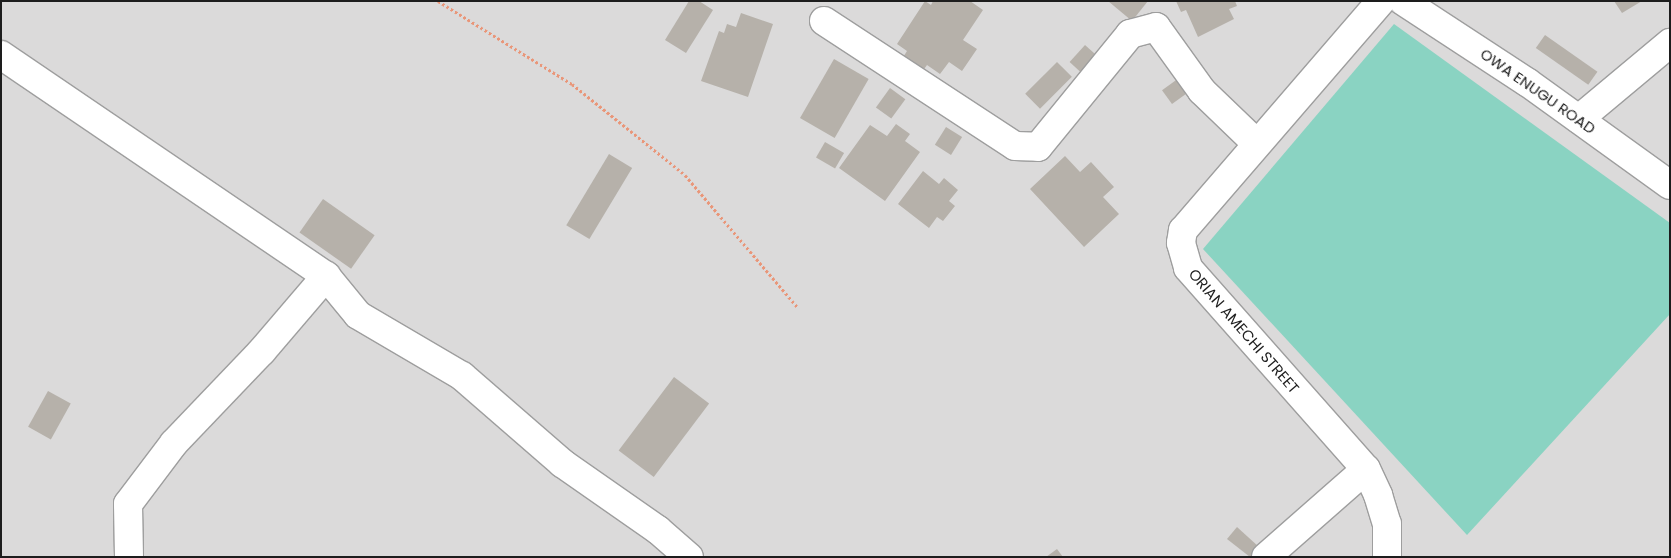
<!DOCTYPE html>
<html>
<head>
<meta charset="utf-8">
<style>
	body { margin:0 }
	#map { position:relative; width:1671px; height:558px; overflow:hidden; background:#edebe4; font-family:Poppins,sans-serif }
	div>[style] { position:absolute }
	.residential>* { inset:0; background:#dbdada; transform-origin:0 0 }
	.pitch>* { inset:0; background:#8ad3c2 }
	.building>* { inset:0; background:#b6b1aa; transform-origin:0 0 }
	.path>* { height:3px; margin-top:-1.5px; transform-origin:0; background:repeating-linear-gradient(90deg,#e99679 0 2.5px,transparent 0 5px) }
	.roads { filter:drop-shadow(1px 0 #9e9e9e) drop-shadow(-1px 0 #9e9e9e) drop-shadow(0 1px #9e9e9e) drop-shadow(0 -1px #9e9e9e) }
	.minor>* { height:28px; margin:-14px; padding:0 14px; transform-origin:14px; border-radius:14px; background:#fff }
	span { translate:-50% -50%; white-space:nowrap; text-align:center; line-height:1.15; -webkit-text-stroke:4.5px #fff; paint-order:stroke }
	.street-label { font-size:15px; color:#1d1d1d }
	.frame { position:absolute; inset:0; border:2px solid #1d1d1d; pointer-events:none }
</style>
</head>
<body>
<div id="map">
	<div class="residential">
		<div style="left:1px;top:1px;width:1669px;height:556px"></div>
	</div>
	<div class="pitch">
		<div style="clip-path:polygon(1394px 24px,1670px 223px,1670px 314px,1467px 535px,1203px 249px)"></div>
	</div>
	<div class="building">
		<div style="clip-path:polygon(689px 1px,699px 1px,713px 10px,686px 53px,665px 40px)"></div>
		<div style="clip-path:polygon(925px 1px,931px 5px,933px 1px,970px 1px,983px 10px,963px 40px,977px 49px,962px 71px,949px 62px,940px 74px,927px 65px,922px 72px,902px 59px,907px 51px,897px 44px)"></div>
		<div style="clip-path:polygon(1108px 1px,1148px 1px,1132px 21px)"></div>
		<div style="clip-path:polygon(1176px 1px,1235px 1px,1237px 6px,1229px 9px,1234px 19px,1198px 37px,1186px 10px,1181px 12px)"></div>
		<div style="clip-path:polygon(1614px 1px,1642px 1px,1622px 13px)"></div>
		<div style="clip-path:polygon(741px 13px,773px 24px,748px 97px,701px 81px,719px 31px,724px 33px,727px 24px,736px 27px)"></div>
		<div style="left:1545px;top:35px;width:64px;height:16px;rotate:35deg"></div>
		<div style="left:1085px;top:45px;width:15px;height:23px;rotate:42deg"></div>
		<div style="left:834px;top:59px;width:40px;height:68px;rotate:30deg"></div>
		<div style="left:1057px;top:62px;width:21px;height:45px;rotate:45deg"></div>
		<div style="left:1179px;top:78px;width:17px;height:21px;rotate:54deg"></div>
		<div style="left:890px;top:88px;width:19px;height:24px;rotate:36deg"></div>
		<div style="clip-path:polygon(896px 124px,910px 134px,905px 141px,920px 152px,885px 201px,839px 168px,870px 125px,887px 136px)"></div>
		<div style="left:946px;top:127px;width:19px;height:21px;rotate:32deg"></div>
		<div style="left:825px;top:142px;width:22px;height:18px;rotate:30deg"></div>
		<div style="left:609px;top:154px;width:27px;height:83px;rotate:31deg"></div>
		<div style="clip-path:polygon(1065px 156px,1080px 172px,1091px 162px,1114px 187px,1103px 197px,1119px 214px,1084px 247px,1030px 189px)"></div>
		<div style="clip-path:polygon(923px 171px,939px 184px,944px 178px,958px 190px,949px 201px,955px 206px,943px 221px,937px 217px,929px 228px,898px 204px)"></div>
		<div style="left:323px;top:199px;width:63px;height:41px;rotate:35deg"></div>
		<div style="left:674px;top:377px;width:44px;height:92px;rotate:37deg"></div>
		<div style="left:48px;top:391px;width:26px;height:41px;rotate:29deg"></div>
		<div style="clip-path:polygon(1237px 527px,1259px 547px,1250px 557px,1227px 539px)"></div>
		<div style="clip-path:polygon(1057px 549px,1063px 557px,1046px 557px)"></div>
	</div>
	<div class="path">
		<div style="left:438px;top:1px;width:158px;rotate:31.8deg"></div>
		<div style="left:572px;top:84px;width:145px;rotate:38.8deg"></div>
		<div style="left:685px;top:175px;width:175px;rotate:49.6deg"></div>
	</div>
	<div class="roads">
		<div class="minor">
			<div style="left:1381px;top:1px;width:303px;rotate:130.8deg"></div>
			<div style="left:1183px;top:230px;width:13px;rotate:99deg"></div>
			<div style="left:1181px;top:243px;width:26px;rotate:74deg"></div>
			<div style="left:1188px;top:268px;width:268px;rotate:48.5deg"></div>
			<div style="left:1366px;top:469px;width:29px;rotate:65deg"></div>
			<div style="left:1378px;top:495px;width:30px;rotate:73deg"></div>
			<div style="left:1387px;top:524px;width:33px;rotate:90deg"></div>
			<div style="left:1403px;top:1px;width:148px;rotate:33.2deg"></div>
			<div style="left:1527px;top:82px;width:176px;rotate:35.8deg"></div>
			<div style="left:824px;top:21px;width:228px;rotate:33.2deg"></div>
			<div style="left:1015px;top:146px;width:23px;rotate:2deg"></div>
			<div style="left:1038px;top:147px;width:146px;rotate:-50.8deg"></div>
			<div style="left:1130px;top:34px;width:27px;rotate:-15deg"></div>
			<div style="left:1156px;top:27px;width:79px;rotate:54.3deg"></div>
			<div style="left:1202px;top:91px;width:76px;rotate:43.9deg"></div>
			<div style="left:1px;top:55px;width:393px;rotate:34.2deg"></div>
			<div style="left:326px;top:276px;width:50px;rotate:50.6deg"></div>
			<div style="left:358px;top:315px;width:121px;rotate:30.4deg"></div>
			<div style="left:462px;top:376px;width:133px;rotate:41deg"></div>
			<div style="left:562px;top:463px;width:117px;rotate:34.9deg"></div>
			<div style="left:658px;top:530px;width:41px;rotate:41.1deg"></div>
			<div style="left:1579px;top:119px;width:119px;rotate:-39.9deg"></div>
			<div style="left:129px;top:557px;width:53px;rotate:-91.1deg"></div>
			<div style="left:128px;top:504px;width:76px;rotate:-53deg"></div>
			<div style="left:174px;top:443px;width:127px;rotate:-46.3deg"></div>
			<div style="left:262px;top:351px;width:99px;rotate:-49.5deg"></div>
			<div style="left:1266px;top:557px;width:133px;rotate:-41.3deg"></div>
		</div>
	</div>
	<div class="street-label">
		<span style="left:1538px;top:91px;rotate:35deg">OWA ENUGU ROAD</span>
		<span style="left:1244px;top:331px;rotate:49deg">ORIAN AMECHI STREET</span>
	</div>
	<div class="frame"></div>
</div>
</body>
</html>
